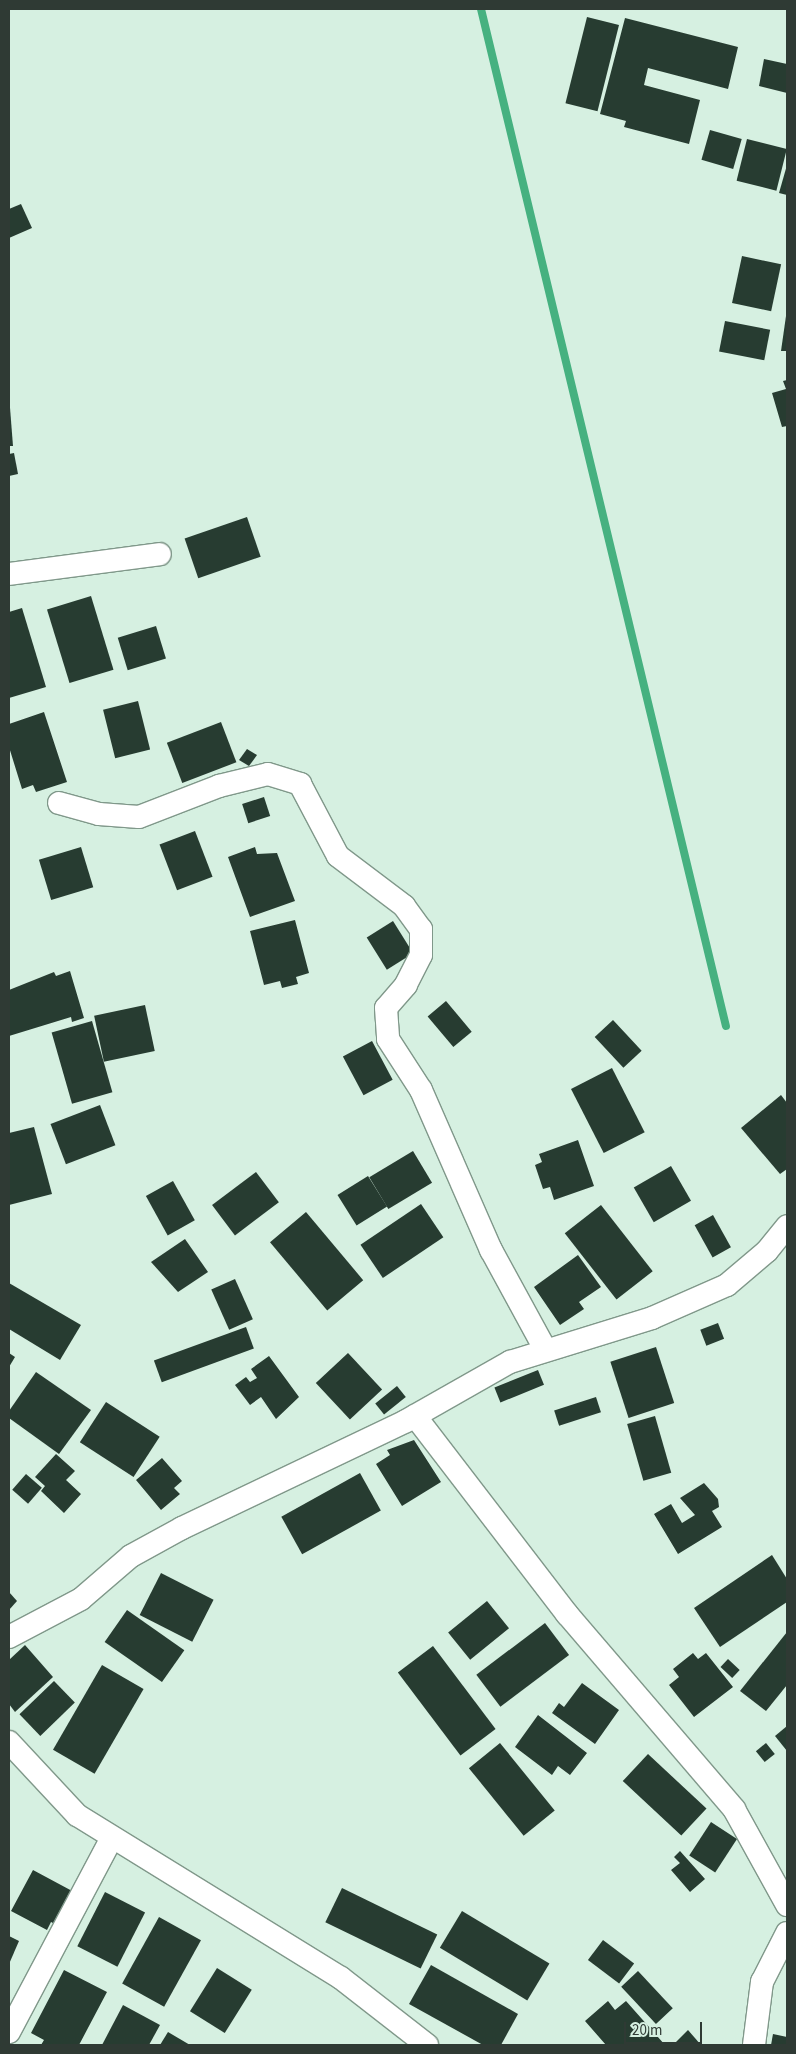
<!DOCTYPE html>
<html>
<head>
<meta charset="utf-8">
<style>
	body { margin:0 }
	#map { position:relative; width:796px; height:2054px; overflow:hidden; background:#d6f0e1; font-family:"Source Sans 3",sans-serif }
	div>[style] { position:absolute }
	.stream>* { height:8px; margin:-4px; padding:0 4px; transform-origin:4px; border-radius:4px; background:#46b180 }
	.building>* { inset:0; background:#273c31; transform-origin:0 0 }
	.roads { filter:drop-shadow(1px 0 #80988a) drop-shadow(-1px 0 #80988a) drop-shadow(0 1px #80988a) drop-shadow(0 -1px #80988a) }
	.minor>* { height:22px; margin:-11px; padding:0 11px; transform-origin:11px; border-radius:11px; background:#fff }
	span { translate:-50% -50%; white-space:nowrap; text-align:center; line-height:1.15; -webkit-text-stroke:5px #d6f0e1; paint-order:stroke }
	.frame { position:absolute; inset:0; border:10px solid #2f3a34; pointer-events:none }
	.scale { position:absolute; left:624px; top:2022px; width:78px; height:22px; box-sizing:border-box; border:2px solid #2f3a34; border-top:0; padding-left:6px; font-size:15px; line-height:18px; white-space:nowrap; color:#2f3a34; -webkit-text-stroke:4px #d6f0e1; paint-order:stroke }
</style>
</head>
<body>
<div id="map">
	<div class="stream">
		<div style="left:481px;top:9px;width:1046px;rotate:76.46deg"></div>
	</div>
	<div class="building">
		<div style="left:587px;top:17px;width:33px;height:89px;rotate:14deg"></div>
		<div style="clip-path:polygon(625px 18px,738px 47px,728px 89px,648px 68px,644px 85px,700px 100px,689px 144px,624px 127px,626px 121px,600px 114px)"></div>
		<div style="clip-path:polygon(764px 59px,787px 64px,787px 93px,759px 86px)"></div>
		<div style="left:710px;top:130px;width:33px;height:31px;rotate:16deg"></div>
		<div style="left:747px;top:139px;width:41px;height:43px;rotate:14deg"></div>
		<div style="clip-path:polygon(787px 165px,787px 195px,779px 193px)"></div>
		<div style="clip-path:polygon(21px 204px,32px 228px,9px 238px,9px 209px)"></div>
		<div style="left:742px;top:256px;width:40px;height:48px;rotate:12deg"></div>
		<div style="clip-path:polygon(787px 309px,787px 351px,781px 351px)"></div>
		<div style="left:725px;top:321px;width:46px;height:31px;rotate:11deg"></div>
		<div style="clip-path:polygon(787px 380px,787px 426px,782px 427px,772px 393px,786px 389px,783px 381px)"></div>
		<div style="clip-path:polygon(9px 395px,13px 446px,9px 446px)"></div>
		<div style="clip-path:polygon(14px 453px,18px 474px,9px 476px,9px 454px)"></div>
		<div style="left:247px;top:517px;width:42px;height:66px;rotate:71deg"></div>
		<div style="left:91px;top:596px;width:77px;height:46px;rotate:73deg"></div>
		<div style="clip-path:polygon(22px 608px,46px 687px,9px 698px,9px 612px)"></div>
		<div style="left:156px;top:626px;width:34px;height:40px;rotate:73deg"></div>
		<div style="left:138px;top:701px;width:50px;height:36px;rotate:76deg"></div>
		<div style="clip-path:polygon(44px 712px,67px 782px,36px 792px,33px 785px,22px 789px,9px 747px,9px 724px)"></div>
		<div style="left:221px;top:722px;width:43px;height:58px;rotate:69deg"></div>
		<div style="clip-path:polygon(247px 749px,257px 755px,249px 766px,239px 760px)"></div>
		<div style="left:264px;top:797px;width:20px;height:23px;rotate:72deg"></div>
		<div style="left:195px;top:831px;width:49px;height:38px;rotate:69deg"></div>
		<div style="left:81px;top:847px;width:42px;height:44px;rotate:73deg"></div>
		<div style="clip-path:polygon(255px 847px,257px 854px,277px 853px,295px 901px,250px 917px,228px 857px)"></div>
		<div style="clip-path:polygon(295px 920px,309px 973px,296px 977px,298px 984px,282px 988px,280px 981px,264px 985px,250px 931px)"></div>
		<div style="left:393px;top:921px;width:38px;height:31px;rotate:58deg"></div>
		<div style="clip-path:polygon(70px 971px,84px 1018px,72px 1022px,71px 1017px,9px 1036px,9px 990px,54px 972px,56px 976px)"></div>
		<div style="left:446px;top:1001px;width:40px;height:24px;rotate:50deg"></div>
		<div style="left:145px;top:1005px;width:47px;height:52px;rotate:78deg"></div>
		<div style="left:613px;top:1020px;width:42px;height:25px;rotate:47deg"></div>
		<div style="left:92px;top:1021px;width:74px;height:42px;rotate:74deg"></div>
		<div style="left:372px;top:1041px;width:44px;height:33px;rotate:62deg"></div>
		<div style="left:612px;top:1068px;width:72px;height:46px;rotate:63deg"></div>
		<div style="clip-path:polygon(781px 1095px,787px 1103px,787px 1169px,780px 1174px,741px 1128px)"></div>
		<div style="left:100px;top:1105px;width:43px;height:53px;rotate:69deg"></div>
		<div style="clip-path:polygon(34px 1127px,52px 1194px,9px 1205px,9px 1133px)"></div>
		<div style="clip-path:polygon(578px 1140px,594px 1186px,554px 1200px,550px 1187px,543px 1189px,535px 1165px,542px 1162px,539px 1154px)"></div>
		<div style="left:413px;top:1151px;width:37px;height:51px;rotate:59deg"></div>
		<div style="left:671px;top:1166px;width:40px;height:43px;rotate:60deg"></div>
		<div style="left:256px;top:1172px;width:38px;height:55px;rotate:53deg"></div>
		<div style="left:368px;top:1176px;width:36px;height:36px;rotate:58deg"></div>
		<div style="left:173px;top:1181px;width:45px;height:31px;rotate:61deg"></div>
		<div style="left:421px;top:1204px;width:40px;height:73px;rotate:56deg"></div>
		<div style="left:601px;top:1205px;width:84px;height:46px;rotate:52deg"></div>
		<div style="left:306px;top:1212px;width:89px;height:47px;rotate:50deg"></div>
		<div style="left:713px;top:1215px;width:37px;height:21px;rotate:61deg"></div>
		<div style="clip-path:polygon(185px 1239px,208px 1272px,178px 1292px,151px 1262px)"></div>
		<div style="clip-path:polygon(578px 1255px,601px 1287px,579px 1302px,584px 1309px,560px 1325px,534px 1287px)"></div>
		<div style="left:235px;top:1279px;width:44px;height:26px;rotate:66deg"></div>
		<div style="clip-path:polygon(9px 1283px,81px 1325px,60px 1360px,9px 1329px)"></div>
		<div style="left:718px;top:1323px;width:17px;height:19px;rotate:69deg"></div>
		<div style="left:246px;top:1327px;width:23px;height:98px;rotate:70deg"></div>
		<div style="left:656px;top:1347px;width:59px;height:48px;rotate:72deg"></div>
		<div style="clip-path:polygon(9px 1353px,15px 1357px,9px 1367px)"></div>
		<div style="left:348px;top:1353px;width:50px;height:44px;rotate:47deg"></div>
		<div style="clip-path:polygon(269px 1356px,299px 1397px,276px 1419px,261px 1397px,250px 1405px,235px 1385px,246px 1377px,250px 1382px,257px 1378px,251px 1369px)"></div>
		<div style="left:538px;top:1370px;width:16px;height:47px;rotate:68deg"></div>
		<div style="clip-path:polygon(36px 1372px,91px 1410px,59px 1454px,9px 1418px,9px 1411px)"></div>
		<div style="left:397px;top:1386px;width:14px;height:28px;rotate:51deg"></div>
		<div style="left:596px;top:1397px;width:16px;height:44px;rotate:72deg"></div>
		<div style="left:106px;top:1402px;width:64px;height:48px;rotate:33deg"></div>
		<div style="left:655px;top:1416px;width:59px;height:29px;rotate:74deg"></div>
		<div style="clip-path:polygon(414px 1440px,441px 1482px,402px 1506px,376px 1464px,390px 1455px,387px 1450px)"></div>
		<div style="clip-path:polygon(56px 1454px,75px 1471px,66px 1480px,81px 1494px,64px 1513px,41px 1491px,45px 1486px,35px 1477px)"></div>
		<div style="clip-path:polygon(162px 1458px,182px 1481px,174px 1488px,180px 1494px,161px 1510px,136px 1480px)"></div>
		<div style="left:360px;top:1473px;width:43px;height:90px;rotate:61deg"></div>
		<div style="left:26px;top:1474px;width:21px;height:21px;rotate:41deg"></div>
		<div style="clip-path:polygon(704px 1483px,718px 1499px,719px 1507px,712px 1511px,722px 1527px,678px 1554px,654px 1514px,671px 1504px,682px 1523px,695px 1515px,680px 1498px)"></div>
		<div style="clip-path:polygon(772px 1555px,787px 1579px,787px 1602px,720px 1647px,694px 1608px)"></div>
		<div style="left:161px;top:1573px;width:59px;height:47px;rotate:27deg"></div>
		<div style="clip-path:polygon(9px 1592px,17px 1601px,9px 1610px)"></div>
		<div style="left:487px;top:1601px;width:35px;height:50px;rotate:51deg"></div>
		<div style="left:127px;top:1610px;width:70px;height:39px;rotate:35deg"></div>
		<div style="left:545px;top:1623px;width:40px;height:86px;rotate:53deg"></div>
		<div style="clip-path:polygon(787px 1632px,787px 1685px,766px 1711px,740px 1691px)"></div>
		<div style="clip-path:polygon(25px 1645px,53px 1677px,15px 1712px,9px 1704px,9px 1660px)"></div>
		<div style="left:433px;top:1646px;width:104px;height:44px;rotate:53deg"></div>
		<div style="clip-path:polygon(693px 1653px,698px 1659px,706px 1653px,733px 1687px,694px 1717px,669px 1685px,679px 1677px,673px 1669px)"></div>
		<div style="left:728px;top:1659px;width:16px;height:11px;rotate:43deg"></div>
		<div style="left:102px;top:1665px;width:48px;height:98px;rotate:30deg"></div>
		<div style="left:54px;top:1681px;width:30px;height:48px;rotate:46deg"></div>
		<div style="clip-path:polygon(582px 1683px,619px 1710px,595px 1744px,552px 1713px,559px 1703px,564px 1707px)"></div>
		<div style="clip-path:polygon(538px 1715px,587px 1753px,570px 1775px,558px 1766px,552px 1775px,515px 1747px)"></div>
		<div style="clip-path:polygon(787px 1726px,787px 1751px,775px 1736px)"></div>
		<div style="left:500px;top:1743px;width:87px;height:40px;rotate:51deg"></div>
		<div style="left:766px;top:1743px;width:14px;height:13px;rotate:51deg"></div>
		<div style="left:648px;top:1754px;width:80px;height:37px;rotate:43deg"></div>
		<div style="left:711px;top:1822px;width:31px;height:40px;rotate:33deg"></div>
		<div style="clip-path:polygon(680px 1851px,705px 1879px,690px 1892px,671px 1870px,680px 1863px,674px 1857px)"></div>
		<div style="clip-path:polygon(33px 1870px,74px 1892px,57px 1925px,51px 1922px,47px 1930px,11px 1911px)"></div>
		<div style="left:342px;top:1888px;width:106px;height:38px;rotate:26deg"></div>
		<div style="left:105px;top:1892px;width:45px;height:61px;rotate:27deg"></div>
		<div style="left:462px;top:1911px;width:102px;height:43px;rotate:31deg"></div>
		<div style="left:159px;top:1917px;width:48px;height:76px;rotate:29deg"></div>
		<div style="clip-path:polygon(9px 1936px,19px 1941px,9px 1964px)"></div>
		<div style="left:603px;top:1940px;width:39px;height:25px;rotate:37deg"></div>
		<div style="clip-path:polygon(431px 1965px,518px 2014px,501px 2045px,483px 2045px,409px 2004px)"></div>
		<div style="left:217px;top:1968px;width:41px;height:51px;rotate:32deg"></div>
		<div style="clip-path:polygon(64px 1970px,107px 1992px,79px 2045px,41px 2045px,44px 2040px,31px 2033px)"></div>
		<div style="left:638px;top:1971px;width:51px;height:23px;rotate:47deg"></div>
		<div style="clip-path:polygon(608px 2001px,615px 2010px,626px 2001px,665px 2045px,606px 2045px,585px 2021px)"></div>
		<div style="clip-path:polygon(123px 2005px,160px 2025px,149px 2045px,102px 2045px)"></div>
		<div style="clip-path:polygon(688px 2030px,701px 2045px,673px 2045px)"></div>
		<div style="clip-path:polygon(168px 2032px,190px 2045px,160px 2045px)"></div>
		<div style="clip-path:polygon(773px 2034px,787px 2037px,787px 2045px,771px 2045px)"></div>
	</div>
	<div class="roads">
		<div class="minor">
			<div style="left:9px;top:574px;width:152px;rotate:-7.5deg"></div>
			<div style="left:59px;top:803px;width:41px;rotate:15.4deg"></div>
			<div style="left:99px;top:814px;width:40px;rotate:4.3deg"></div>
			<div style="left:139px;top:817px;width:86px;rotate:-21.2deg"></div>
			<div style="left:219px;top:786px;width:50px;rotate:-13.8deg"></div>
			<div style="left:268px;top:774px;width:34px;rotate:17deg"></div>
			<div style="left:300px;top:784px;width:81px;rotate:62.2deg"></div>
			<div style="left:338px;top:856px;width:83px;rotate:37.1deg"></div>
			<div style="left:404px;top:906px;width:29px;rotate:54deg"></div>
			<div style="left:421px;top:929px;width:26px;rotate:90deg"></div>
			<div style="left:421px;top:955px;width:34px;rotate:117deg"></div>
			<div style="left:406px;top:985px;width:30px;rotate:131deg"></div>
			<div style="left:386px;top:1008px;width:31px;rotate:86deg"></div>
			<div style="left:388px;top:1039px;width:61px;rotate:57.1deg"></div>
			<div style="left:421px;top:1090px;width:175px;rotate:66.4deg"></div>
			<div style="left:491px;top:1250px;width:113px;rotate:61.4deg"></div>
			<div style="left:415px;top:1416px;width:250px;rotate:52.5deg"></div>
			<div style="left:567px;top:1614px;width:257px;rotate:49.4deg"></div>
			<div style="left:734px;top:1809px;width:110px;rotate:61.1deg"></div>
			<div style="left:9px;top:1637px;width:81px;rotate:-27.8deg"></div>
			<div style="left:81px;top:1599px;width:66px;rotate:-40.7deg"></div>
			<div style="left:131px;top:1556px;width:58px;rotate:-28.8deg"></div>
			<div style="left:182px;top:1528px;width:248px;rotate:-25.5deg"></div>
			<div style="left:406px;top:1421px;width:120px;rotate:-29.6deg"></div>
			<div style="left:510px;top:1362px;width:149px;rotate:-17.2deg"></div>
			<div style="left:652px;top:1318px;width:82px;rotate:-23.7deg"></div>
			<div style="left:727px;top:1285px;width:52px;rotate:-40.4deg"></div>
			<div style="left:767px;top:1251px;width:32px;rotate:-51deg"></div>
			<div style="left:9px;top:1742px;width:100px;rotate:47deg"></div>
			<div style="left:77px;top:1815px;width:310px;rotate:31.7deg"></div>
			<div style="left:341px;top:1978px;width:109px;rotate:37.9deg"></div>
			<div style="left:9px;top:2032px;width:218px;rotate:-62.1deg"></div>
			<div style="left:754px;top:2045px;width:64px;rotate:-82.8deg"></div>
			<div style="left:762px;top:1982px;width:55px;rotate:-63deg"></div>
		</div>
	</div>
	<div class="frame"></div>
	<div class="scale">20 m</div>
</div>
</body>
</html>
